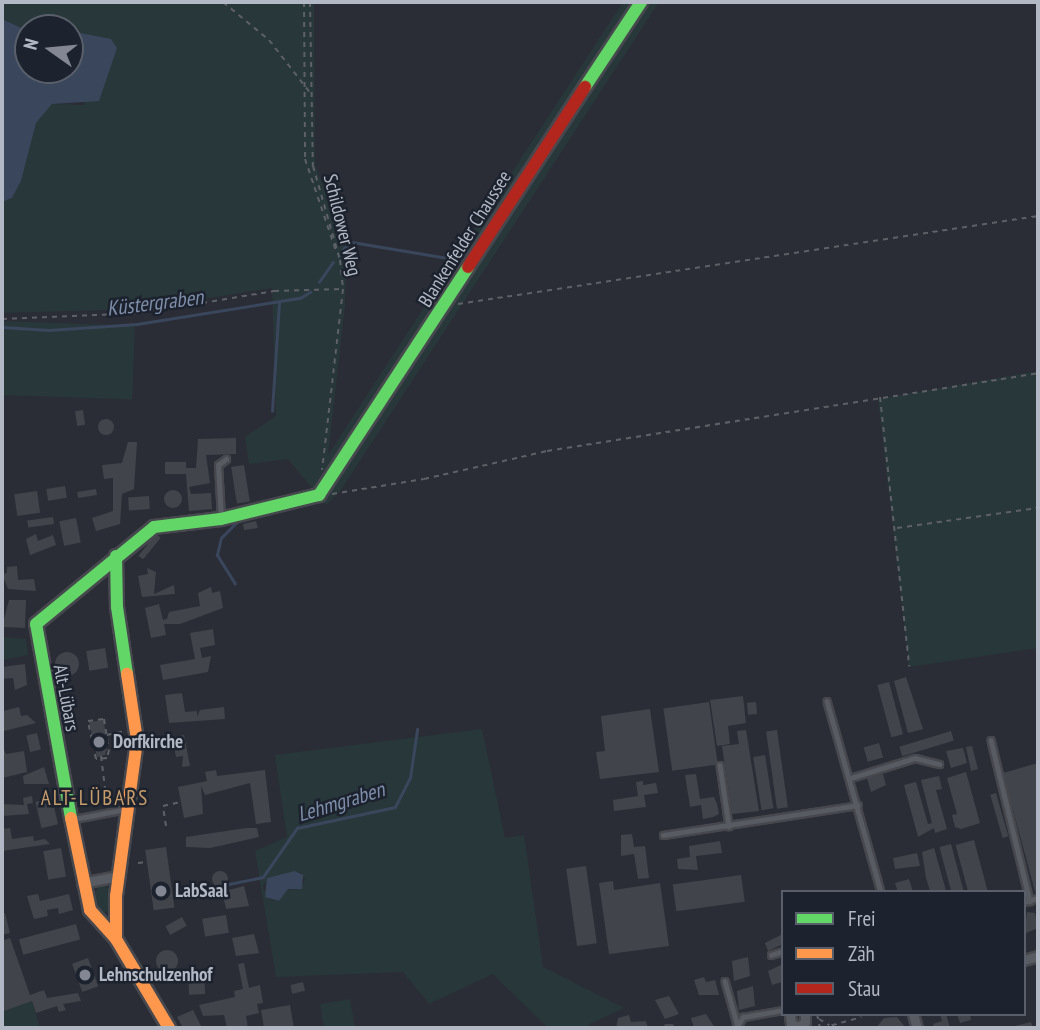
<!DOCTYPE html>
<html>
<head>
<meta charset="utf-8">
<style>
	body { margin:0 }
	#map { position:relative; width:1040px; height:1030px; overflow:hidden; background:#2a2d35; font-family:"PT Sans Narrow",sans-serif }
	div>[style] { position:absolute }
	.green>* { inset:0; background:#28373a; transform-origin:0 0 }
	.water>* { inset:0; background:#3a465c }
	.stream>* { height:2.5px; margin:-1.25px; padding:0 1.25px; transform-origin:1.25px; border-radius:1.25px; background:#3a465c }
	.building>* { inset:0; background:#41444b; transform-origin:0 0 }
	.round { border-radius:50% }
	.path>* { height:2px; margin-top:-1px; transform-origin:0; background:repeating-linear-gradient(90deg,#5d6066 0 5px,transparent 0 10px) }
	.roads { filter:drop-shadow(2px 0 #46484e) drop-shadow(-2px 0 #46484e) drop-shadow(0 2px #46484e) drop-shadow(0 -2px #46484e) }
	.lane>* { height:4.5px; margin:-2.25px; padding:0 2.25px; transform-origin:2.25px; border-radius:2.25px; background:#595b62 }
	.street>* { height:9px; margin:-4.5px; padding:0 4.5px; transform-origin:4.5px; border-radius:4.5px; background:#595b62 }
	.fast>* { height:12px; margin:-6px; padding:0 6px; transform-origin:6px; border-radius:6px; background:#63d668 }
	.slow>* { height:12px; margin:-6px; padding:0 6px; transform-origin:6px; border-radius:6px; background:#ff974d }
	.jam>* { height:12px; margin:-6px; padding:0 6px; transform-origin:6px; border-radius:6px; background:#b3261e }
	.dots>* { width:19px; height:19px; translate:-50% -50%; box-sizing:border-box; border:4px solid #1d232e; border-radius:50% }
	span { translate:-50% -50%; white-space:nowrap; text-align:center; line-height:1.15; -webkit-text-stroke:5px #1d232e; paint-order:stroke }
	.street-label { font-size:19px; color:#b3b8c5 }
	.poi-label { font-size:19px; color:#b3b8c5; font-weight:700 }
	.left { translate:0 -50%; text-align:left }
	.water-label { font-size:21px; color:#7e8daa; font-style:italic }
	.neighbourhood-label { font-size:21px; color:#c99d6a; letter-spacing:2px }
	.frame { position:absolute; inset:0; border:4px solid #b3b8c5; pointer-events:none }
	.legend { position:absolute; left:781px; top:890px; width:245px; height:126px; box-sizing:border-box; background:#1d232e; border:2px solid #595f6a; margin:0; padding:9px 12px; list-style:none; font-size:21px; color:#b3b8c5 }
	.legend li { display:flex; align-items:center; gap:14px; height:35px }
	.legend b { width:35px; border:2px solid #595f6a }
	.north { position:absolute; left:14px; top:14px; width:70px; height:70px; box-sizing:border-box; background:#1d232e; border:2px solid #595f6a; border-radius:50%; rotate:285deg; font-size:19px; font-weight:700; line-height:28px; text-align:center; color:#b3b8c5 }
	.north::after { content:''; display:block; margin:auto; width:24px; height:32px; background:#838793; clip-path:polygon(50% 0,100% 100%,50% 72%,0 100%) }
</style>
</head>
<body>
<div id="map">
	<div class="green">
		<div style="clip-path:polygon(2px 2px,314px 2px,315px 164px,346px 251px,345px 306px,328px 455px,623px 2px,659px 2px,341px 490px,326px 505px,288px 459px,249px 464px,245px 437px,276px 416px,272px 288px,143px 309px,2px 313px,2px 202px,12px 198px,21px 181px,36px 123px,52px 104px,85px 105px,79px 29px,28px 31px,2px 19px)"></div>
		<div style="left:2px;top:321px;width:133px;height:74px;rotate:2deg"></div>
		<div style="clip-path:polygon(1038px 371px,1038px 648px,909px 667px,878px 399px)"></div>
		<div style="clip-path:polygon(2px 637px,26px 639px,28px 655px,2px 660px)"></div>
		<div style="clip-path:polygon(evenodd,482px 729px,505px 838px,524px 835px,543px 967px,624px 1008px,588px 1025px,592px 1028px,548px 1028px,493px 974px,429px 1004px,403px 972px,276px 977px,255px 851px,287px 837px,275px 755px,482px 729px,300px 872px,305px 880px,298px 889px,285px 890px,279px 901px,271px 900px,263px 889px,264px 883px,300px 872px)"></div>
		<div style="clip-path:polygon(102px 884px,112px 890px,110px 909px,102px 915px,93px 893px)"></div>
		<div style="clip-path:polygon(350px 999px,355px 1028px,324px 1028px,320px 1004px)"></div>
		<div style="clip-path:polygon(32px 1001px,40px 1028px,2px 1028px,2px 1004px,4px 1010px)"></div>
	</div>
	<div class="water">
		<div style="clip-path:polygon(2px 19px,28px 31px,28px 70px,70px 70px,70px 31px,111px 39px,117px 48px,99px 101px,52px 104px,36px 123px,21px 181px,12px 198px,2px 202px)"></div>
		<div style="clip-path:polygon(295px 871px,303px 875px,302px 889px,288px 889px,279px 901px,265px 897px,267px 878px)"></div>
	</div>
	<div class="stream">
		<div style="left:343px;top:249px;width:11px;rotate:-38deg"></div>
		<div style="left:352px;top:242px;width:109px;rotate:9.5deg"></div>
		<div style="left:319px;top:282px;width:24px;rotate:-55deg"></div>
		<div style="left:2px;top:327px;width:47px;rotate:3.7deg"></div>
		<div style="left:49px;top:330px;width:88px;rotate:-3.9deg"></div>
		<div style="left:137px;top:324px;width:165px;rotate:-9.1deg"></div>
		<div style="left:300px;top:298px;width:12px;rotate:-31deg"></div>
		<div style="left:272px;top:411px;width:109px;rotate:-86.3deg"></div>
		<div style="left:235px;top:584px;width:34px;rotate:-122deg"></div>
		<div style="left:217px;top:555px;width:17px;rotate:-77deg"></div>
		<div style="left:221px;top:538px;width:23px;rotate:-45deg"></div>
		<div style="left:200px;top:890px;width:64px;rotate:-11.7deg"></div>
		<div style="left:263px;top:877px;width:60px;rotate:-55.2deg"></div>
		<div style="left:297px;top:828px;width:100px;rotate:-12.1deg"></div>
		<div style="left:395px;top:807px;width:33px;rotate:-63deg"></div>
		<div style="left:410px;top:778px;width:49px;rotate:-81.7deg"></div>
	</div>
	<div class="building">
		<div style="left:83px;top:410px;width:15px;height:8px;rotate:82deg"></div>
		<div class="round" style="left:98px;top:419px;width:16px;height:16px"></div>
		<div style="clip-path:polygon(236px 438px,236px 454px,206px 455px,210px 483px,189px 487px,191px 494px,211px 493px,212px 509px,189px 511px,186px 474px,165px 474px,165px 462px,186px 462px,186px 468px,196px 468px,198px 439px)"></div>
		<div style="clip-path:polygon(128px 442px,137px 442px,134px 489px,122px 494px,120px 524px,96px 531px,92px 518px,113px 511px,113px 478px,104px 479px,102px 465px,122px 463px)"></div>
		<div style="left:244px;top:465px;width:37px;height:13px;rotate:81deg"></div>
		<div style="left:65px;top:486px;width:12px;height:19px;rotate:81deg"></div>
		<div style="left:96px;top:489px;width:6px;height:19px;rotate:81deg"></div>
		<div class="round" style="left:164px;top:490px;width:18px;height:18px"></div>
		<div style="left:37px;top:491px;width:22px;height:23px;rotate:82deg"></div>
		<div style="left:149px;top:496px;width:13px;height:21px;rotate:86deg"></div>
		<div style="left:53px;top:517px;width:7px;height:26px;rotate:82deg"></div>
		<div style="left:76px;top:518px;width:25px;height:17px;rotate:79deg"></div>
		<div style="clip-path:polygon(256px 521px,258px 528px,244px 530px,243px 524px)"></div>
		<div style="clip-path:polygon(36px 534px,38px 541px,53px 535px,56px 545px,30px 555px,26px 539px)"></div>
		<div style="left:156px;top:534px;width:6px;height:28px;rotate:39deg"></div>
		<div style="clip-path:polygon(17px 566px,18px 580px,34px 579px,36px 591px,8px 589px,2px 574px,7px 573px,7px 567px)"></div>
		<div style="clip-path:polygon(147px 568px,156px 572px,154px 594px,174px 585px,175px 594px,142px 597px,138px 576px,148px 574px)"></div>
		<div style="clip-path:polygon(211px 587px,212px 593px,220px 591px,223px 608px,180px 624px,164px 624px,166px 635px,151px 638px,145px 608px,159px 604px,163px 620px,167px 619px,169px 612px,200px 606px,198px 593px)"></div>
		<div style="clip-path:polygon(9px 600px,26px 600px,25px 628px,2px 627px)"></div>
		<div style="clip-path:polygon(213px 629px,215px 645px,200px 648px,202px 658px,211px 656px,208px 672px,163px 680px,160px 665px,195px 659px,190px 633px)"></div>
		<div style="left:105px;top:648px;width:20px;height:19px;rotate:81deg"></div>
		<div class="round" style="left:55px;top:652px;width:24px;height:24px"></div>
		<div style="clip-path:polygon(25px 664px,27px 685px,15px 690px,13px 678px,2px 679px,2px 667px)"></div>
		<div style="clip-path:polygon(906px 677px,923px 729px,908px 733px,894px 681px)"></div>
		<div style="left:889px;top:682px;width:54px;height:12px;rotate:75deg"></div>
		<div style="clip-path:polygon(182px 693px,185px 712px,197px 711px,197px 717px,200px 710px,224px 707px,225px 719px,169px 723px,165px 695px)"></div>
		<div style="clip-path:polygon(743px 696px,746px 723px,728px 726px,730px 744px,717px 746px,710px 700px)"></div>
		<div style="left:709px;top:702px;width:63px;height:46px;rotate:82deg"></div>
		<div style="left:756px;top:702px;width:12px;height:9px;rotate:85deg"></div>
		<div style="clip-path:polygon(19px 707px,21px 716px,27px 715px,36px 723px,4px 731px,3px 711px)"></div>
		<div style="clip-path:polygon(650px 709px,659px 772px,600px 779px,596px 752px,605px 751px,601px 716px)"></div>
		<div style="clip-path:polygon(104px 720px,107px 748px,105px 755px,97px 757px,89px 722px)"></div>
		<div style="clip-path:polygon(746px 730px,759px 811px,732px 814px,722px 746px,739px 744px,737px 731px)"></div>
		<div style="left:777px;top:730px;width:78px;height:11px;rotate:82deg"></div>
		<div style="left:951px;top:731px;width:10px;height:54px;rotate:73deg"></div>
		<div style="left:37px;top:733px;width:17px;height:11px;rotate:77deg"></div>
		<div style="clip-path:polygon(184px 735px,190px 766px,182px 767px,183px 756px,176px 757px,172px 737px)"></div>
		<div style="left:879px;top:743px;width:15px;height:16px;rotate:74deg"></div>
		<div style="clip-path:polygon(2px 745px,6px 754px,24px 751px,27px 772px,2px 778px)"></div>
		<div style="clip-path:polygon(972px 746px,978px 769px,971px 771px,966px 747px)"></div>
		<div style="clip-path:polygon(963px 748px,967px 763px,951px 768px,946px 751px)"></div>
		<div style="left:765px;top:755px;width:54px;height:12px;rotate:81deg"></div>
		<div style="clip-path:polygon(1038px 763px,1038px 894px,1036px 895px,1003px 773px)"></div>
		<div style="clip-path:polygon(44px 767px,49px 784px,24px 784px,23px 776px)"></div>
		<div style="clip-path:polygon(216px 770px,217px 776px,265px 770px,271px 822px,256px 824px,250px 783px,205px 795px,201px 786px,203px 814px,184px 818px,178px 787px,207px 781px,205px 772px)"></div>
		<div style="clip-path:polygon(966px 772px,980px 823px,961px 829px,955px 827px,952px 815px,957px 814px,947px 778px)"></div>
		<div style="clip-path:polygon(696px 774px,700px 799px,714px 797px,717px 804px,719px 814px,713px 817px,703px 819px,701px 805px,690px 807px,685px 775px)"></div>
		<div style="clip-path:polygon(883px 774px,886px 785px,871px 792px,867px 778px)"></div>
		<div style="clip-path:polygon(939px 776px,942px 789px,936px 790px,947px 829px,935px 833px,934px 828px,918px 837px,904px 785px,916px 782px,928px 824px,932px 823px,921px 780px)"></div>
		<div style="clip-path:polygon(643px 781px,643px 785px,656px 783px,658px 793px,644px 795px,646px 807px,614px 811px,613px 800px,638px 796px,636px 782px)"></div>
		<div style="left:996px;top:793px;width:45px;height:6px;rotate:74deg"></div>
		<div style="clip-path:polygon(32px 796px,33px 803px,27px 804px,29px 814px,2px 816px,2px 804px,24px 805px,23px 798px)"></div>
		<div style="left:52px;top:798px;width:27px;height:17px;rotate:77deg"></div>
		<div style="clip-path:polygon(10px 828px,12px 839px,33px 836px,34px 841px,45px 839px,50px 844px,2px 851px,2px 829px)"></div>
		<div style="clip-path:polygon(246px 828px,257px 828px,259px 837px,210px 848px,186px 847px,186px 837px)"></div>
		<div style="clip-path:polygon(632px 834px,634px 847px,645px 846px,649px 878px,638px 879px,634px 854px,621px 856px,621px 835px)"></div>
		<div style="left:974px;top:840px;width:54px;height:19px;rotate:75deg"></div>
		<div style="clip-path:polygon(720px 841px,722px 853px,696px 856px,698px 870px,678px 869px,677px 859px,690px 857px,689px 846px)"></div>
		<div style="left:951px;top:844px;width:50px;height:12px;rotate:75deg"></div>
		<div style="left:166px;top:847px;width:61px;height:21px;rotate:82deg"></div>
		<div style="left:61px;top:848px;width:29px;height:18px;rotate:80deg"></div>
		<div style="clip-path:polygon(934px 848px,945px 887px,946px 892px,930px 891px,926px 878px,922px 852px)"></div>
		<div style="clip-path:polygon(917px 853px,920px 866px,895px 869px,893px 858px)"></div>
		<div style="left:586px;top:866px;width:78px;height:20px;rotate:82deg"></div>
		<div class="round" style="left:212px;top:871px;width:16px;height:16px"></div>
		<div style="left:741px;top:875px;width:27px;height:69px;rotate:82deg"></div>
		<div style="clip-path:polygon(909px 879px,913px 892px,898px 892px,895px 883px)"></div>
		<div style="clip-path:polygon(613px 881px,614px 890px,660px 883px,669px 946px,609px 954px,599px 883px)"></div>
		<div style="clip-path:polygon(244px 886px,249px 906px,226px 909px,222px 892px)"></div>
		<div style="left:207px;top:890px;width:8px;height:11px;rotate:83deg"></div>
		<div style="clip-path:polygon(38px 894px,40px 901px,69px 894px,73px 910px,59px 914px,58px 908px,47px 910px,48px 916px,34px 919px,27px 896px)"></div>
		<div style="clip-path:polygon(1027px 912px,1035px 913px,1038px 928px,1024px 934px)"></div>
		<div style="clip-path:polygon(5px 913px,10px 933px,2px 935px,2px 914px)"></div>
		<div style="left:226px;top:915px;width:18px;height:24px;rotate:81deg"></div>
		<div style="left:182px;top:917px;width:10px;height:19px;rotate:61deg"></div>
		<div style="left:76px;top:924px;width:16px;height:59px;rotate:75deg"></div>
		<div style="clip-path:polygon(254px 934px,259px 953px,236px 956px,232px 938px)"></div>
		<div style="clip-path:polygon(783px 934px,783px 944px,768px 951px,765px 943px)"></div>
		<div style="clip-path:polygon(10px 938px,30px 995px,44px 990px,47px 998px,78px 993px,81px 1001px,63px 1004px,66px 1010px,59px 1012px,57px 1006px,36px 1013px,32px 1001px,4px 1011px,2px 941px)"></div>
		<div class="round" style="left:156px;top:950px;width:22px;height:22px"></div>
		<div style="clip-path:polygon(748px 957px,750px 976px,734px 981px,732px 961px)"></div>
		<div style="left:88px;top:958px;width:30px;height:17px;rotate:70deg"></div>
		<div style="clip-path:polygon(244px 963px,249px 988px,260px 985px,263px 1003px,257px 1004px,259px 1013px,246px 1016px,248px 1028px,227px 1028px,224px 1015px,203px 1016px,199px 1005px,235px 997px,234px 991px,243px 989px,238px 964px)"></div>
		<div style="clip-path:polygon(783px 964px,782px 982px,772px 985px,768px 971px)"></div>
		<div style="left:204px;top:973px;width:21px;height:16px;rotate:87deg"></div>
		<div style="clip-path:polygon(704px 977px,706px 982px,715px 980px,719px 995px,699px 995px,694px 980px)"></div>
		<div style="left:303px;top:982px;width:9px;height:13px;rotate:77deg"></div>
		<div style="clip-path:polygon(753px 986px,755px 1006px,739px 1010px,737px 991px)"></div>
		<div style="clip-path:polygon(669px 996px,679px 1014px,665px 1019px,655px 1000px)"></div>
		<div style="clip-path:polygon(290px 1005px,294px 1028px,264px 1028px,261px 1010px)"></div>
		<div style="clip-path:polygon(193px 1010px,202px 1028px,183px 1028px,177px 1017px)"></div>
		<div style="clip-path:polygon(706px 1014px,715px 1028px,694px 1028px,691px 1018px)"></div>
		<div style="clip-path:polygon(940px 1014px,946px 1014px,950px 1028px,934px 1028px,933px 1024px,942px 1021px)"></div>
		<div style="clip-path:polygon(957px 1014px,970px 1014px,971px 1020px,960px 1023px)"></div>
		<div style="clip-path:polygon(629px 1015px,631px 1022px,646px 1021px,648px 1028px,616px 1028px,618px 1018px)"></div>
		<div style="clip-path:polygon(897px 1017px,906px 1028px,876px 1028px,884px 1018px)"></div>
		<div style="clip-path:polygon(1031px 1022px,1033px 1028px,1011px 1028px,1011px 1027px)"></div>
	</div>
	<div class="path">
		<div style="left:223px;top:2px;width:60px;rotate:39.6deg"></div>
		<div style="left:269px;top:40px;width:68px;rotate:52.1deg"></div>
		<div style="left:304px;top:2px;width:157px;rotate:89.6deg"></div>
		<div style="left:305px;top:159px;width:97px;rotate:71.4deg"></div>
		<div style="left:310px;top:2px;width:164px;rotate:89deg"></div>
		<div style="left:313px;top:166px;width:98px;rotate:74deg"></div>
		<div style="left:340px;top:260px;width:29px;rotate:84deg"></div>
		<div style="left:343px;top:289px;width:182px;rotate:96.6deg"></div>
		<div style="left:458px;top:304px;width:587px;rotate:-8.63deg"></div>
		<div style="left:2px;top:319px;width:141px;rotate:-2.4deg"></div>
		<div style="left:143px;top:313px;width:133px;rotate:-9.5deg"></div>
		<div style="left:274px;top:291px;width:68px;rotate:-1.7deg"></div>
		<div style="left:880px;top:397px;width:271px;rotate:83.8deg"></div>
		<div style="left:332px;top:494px;width:93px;rotate:-9.3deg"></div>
		<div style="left:424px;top:479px;width:126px;rotate:-12.8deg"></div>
		<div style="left:547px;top:451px;width:497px;rotate:-9deg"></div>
		<div style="left:897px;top:528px;width:142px;rotate:-8.1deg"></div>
		<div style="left:104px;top:719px;width:31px;rotate:81deg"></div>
		<div style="left:109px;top:750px;width:8px;rotate:104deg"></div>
		<div style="left:107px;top:758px;width:11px;rotate:175deg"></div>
		<div style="left:96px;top:759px;width:39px;rotate:-102deg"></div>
		<div style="left:88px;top:721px;width:16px;rotate:-7deg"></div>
		<div style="left:107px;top:735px;width:18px;rotate:-13deg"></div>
		<div style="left:101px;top:756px;width:48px;rotate:82.9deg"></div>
		<div style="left:2px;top:821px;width:2px"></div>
		<div style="left:166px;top:826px;width:20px;rotate:-99deg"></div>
		<div style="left:163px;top:806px;width:17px;rotate:-13deg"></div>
		<div style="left:138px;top:863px;width:9px;rotate:-6deg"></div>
		<div style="left:817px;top:1014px;width:14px;rotate:78deg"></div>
		<div style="left:861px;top:1014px;width:12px"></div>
		<div style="left:819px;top:1019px;width:12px;rotate:31deg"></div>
		<div style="left:822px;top:1028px;width:41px;rotate:-15.4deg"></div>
	</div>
	<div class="roads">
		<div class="lane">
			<div style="left:221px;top:518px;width:53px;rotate:-93.2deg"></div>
			<div style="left:218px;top:465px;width:10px;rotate:-37deg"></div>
			<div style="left:827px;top:701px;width:198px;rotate:74.2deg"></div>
			<div style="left:991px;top:740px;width:166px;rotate:76.4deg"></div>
			<div style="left:720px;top:765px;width:62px;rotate:81.6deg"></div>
			<div style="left:851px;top:778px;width:67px;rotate:-17.4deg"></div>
			<div style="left:915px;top:758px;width:25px;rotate:14deg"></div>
			<div style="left:74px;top:819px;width:54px;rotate:-10.7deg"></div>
			<div style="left:663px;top:835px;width:197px;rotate:-8.7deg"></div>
			<div style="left:1024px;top:902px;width:15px;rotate:-16deg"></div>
			<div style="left:771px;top:955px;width:13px;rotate:-18deg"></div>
			<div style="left:725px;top:981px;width:44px;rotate:74.1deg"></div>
			<div style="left:668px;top:1028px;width:2px"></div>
			<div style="left:736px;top:1028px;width:13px;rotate:-58deg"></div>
			<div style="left:743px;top:1017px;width:41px;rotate:-9.9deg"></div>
		</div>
		<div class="street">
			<div style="left:82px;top:883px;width:38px;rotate:-11deg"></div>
			<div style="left:1024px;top:960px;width:15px;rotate:-16deg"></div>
			<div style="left:790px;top:1014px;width:10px;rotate:84deg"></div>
			<div style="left:791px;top:1024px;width:9px;rotate:21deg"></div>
			<div style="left:799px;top:1027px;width:8px;rotate:-40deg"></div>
			<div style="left:805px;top:1022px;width:8px;rotate:-90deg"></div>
			<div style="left:913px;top:1014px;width:15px;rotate:74deg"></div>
		</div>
		<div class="fast">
			<div style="left:585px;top:87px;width:102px;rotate:-56.6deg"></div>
			<div style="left:116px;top:556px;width:51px;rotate:88.9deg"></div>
			<div style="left:117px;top:607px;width:68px;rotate:81.5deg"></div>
			<div style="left:71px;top:818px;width:197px;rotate:-100.2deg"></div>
			<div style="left:36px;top:624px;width:153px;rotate:-39.4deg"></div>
			<div style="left:154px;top:527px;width:67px;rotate:-6.8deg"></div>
			<div style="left:221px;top:519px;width:101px;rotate:-13.8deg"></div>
			<div style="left:319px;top:495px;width:272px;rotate:-56.8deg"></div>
		</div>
		<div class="slow">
			<div style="left:71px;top:818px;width:94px;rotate:78.3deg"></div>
			<div style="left:90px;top:910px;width:39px;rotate:48deg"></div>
			<div style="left:116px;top:939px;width:104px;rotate:59.2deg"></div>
			<div style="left:116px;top:939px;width:43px;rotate:-90deg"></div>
			<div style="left:116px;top:896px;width:157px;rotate:-82.3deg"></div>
			<div style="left:137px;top:740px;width:67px;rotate:-98.6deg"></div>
		</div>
		<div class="jam">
			<div style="left:468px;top:267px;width:215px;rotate:-57deg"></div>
		</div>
	</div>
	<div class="dots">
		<div style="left:99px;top:742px;background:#838793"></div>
		<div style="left:161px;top:891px;background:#838793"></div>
		<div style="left:85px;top:975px;background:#838793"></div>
	</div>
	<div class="street-label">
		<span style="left:342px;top:225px;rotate:76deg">Schildower Weg</span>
		<span style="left:465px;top:239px;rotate:-58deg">Blankenfelder Chaussee</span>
		<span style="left:66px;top:698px;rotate:79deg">Alt-Lübars</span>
	</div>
	<div class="poi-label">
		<span class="left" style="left:113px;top:742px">Dorfkirche</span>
		<span class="left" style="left:175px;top:891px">LabSaal</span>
		<span class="left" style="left:99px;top:975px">Lehnschulzenhof</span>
	</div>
	<div class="water-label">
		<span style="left:155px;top:303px;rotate:-7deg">Küstergraben</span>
		<span style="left:341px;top:802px;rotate:-17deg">Lehmgraben</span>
	</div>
	<div class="neighbourhood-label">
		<span style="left:95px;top:798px">ALT-LÜBARS</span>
	</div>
	<div class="frame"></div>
	<ul class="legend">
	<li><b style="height:9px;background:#63d668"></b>Frei</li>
	<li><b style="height:9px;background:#ff974d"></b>Zäh</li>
	<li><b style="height:9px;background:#b3261e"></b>Stau</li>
	</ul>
	<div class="north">N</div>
</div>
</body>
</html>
